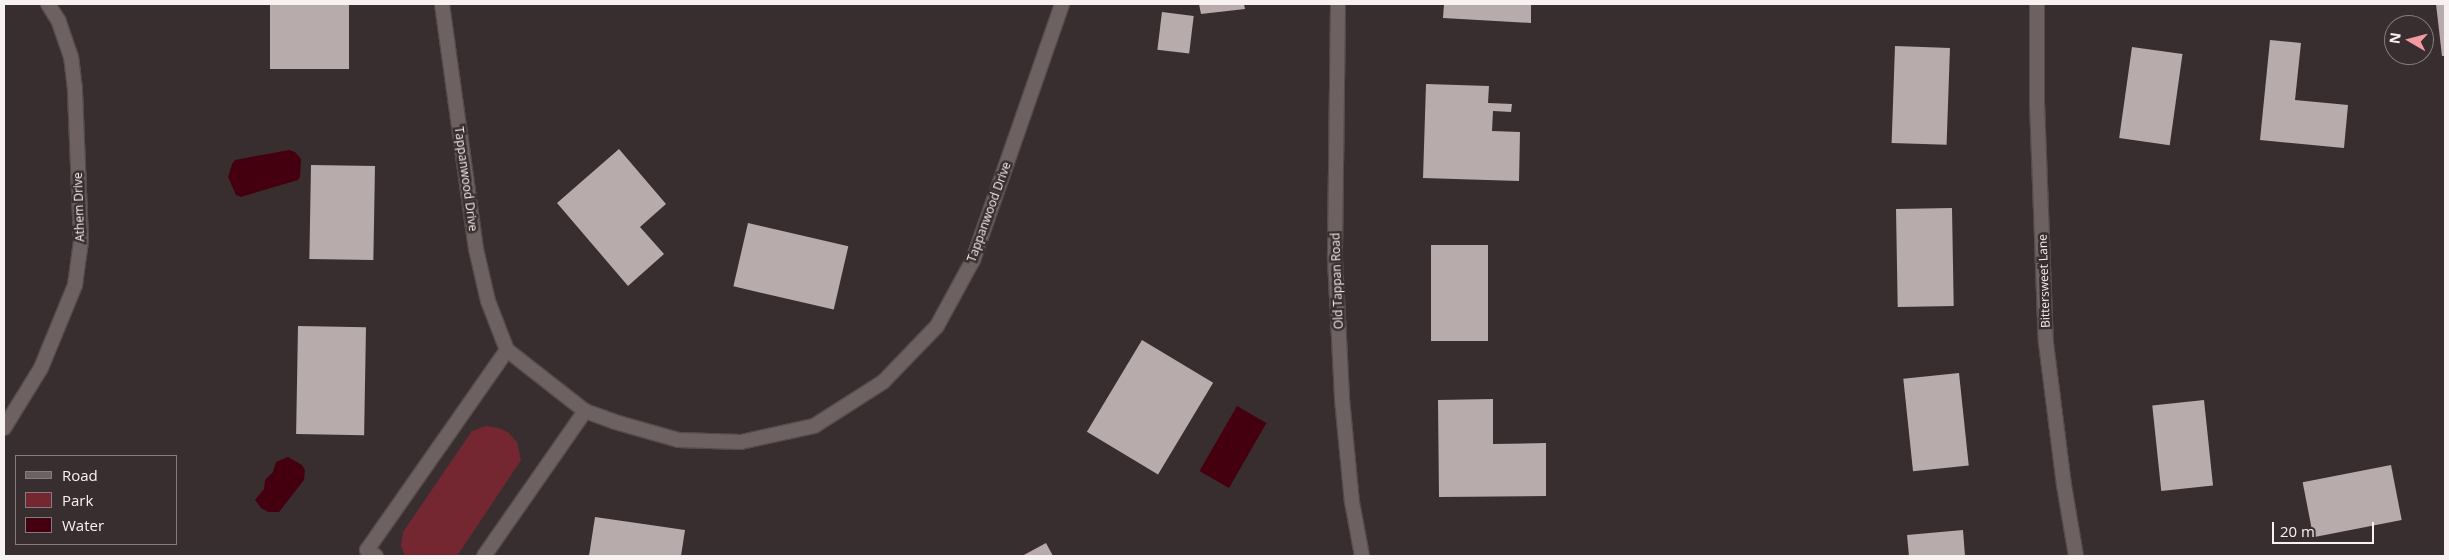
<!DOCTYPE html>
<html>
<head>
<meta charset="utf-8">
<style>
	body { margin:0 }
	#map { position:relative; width:2449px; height:560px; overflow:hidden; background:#392e2f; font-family:"Open Sans",sans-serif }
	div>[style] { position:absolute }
	.green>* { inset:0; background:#742731 }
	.water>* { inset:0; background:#45000f; transform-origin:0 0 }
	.building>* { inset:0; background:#b8abab; transform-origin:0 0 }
	.roads { filter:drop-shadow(1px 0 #544b4b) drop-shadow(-1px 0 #544b4b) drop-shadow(0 1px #544b4b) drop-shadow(0 -1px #544b4b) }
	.minor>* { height:14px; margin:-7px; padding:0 7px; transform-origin:7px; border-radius:7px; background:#6d6162 }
	.tertiary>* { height:14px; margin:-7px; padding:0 7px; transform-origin:7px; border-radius:7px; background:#6d6162 }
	span { translate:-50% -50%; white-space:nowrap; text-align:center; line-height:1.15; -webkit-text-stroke:5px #392e2f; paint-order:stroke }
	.street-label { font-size:12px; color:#f8f1f1 }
	.frame { position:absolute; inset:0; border:5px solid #f8f1f1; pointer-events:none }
	.legend { position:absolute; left:15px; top:455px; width:162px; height:90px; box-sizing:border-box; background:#392e2f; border:1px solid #857c7d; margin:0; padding:6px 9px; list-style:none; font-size:15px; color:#f8f1f1 }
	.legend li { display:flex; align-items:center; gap:10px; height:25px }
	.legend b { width:25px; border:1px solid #857c7d }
	.north { position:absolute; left:2384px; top:15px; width:50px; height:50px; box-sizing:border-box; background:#392e2f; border:1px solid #857c7d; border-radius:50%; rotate:278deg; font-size:14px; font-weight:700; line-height:20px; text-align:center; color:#f8f1f1 }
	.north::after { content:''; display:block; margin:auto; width:18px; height:22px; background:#f49aa0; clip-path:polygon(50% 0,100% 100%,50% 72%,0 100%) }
	.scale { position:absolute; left:2272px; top:522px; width:102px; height:22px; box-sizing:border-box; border:2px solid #f8f1f1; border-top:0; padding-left:6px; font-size:15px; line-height:18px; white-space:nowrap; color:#f8f1f1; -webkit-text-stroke:4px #392e2f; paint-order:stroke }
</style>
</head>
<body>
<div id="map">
	<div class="green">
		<div style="clip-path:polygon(486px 426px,499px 428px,509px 433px,517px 442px,521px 460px,457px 556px,405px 556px,401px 546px,403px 532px,472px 431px)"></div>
	</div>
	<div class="water">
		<div style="clip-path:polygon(289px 150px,295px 152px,301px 159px,300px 177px,298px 180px,241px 197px,236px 195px,228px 177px,232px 164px,235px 160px)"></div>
		<div style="left:1237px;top:406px;width:34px;height:75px;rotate:30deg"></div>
		<div style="clip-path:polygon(288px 457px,302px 465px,305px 470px,304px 480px,279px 512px,268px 512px,261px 508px,255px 500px,264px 489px,265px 480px,273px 472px,276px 462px)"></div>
	</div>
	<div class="building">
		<div style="left:270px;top:4px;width:79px;height:65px"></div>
		<div style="clip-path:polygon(1199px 4px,1244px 4px,1245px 9px,1201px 14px)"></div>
		<div style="clip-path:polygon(1444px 4px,1531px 4px,1531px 23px,1443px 18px)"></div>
		<div style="clip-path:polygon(2436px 4px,2445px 4px,2445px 56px,2442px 56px)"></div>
		<div style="left:1162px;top:12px;width:32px;height:38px;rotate:7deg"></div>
		<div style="clip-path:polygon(2270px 40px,2301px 43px,2295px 100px,2348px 105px,2344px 148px,2260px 140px)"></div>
		<div style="left:1895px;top:46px;width:55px;height:97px;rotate:2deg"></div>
		<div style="left:2132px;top:47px;width:51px;height:92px;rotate:8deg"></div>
		<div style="clip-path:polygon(1426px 84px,1489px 86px,1488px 103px,1512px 104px,1511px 112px,1493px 111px,1492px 131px,1520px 132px,1519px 181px,1423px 178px)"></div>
		<div style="clip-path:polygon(619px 149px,666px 204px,640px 227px,664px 254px,628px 286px,557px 203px)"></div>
		<div style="left:311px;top:165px;width:64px;height:94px;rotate:1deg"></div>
		<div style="left:1952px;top:208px;width:98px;height:56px;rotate:89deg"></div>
		<div style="left:748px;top:223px;width:103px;height:65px;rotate:13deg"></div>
		<div style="left:1431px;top:245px;width:57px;height:96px"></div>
		<div style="left:298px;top:326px;width:68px;height:108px;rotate:1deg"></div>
		<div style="left:1142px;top:340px;width:83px;height:107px;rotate:31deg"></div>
		<div style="left:1959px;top:373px;width:93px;height:56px;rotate:84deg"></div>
		<div style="clip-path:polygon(1493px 399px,1493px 444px,1546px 443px,1546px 496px,1439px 497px,1438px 400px)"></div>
		<div style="left:2204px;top:400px;width:86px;height:52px;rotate:84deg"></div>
		<div style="left:2391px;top:465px;width:56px;height:90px;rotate:79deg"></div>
		<div style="clip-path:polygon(595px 517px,685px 530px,681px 556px,589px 556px)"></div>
		<div style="clip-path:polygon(1963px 530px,1965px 556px,1909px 556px,1907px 535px)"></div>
		<div style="clip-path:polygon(1046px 543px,1053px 556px,1022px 556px)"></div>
	</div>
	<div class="roads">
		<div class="minor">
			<div style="left:442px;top:4px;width:247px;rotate:82.1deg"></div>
			<div style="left:476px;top:249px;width:53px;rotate:77deg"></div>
			<div style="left:488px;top:301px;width:53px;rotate:68.8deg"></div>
			<div style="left:507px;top:350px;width:99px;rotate:38deg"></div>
			<div style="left:585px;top:411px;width:32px;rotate:20deg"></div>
			<div style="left:615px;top:422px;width:66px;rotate:15.9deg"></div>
			<div style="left:678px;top:440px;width:63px;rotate:1.8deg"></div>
			<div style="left:741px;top:442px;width:75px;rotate:-12.4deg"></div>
			<div style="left:814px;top:426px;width:82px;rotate:-32.5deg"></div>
			<div style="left:883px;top:382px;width:78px;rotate:-46deg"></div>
			<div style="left:937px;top:326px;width:75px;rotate:-61.4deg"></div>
			<div style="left:973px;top:260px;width:271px;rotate:-70.8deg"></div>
			<div style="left:2037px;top:4px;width:98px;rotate:90deg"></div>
			<div style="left:2037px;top:102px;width:241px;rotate:87.9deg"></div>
			<div style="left:2046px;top:343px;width:143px;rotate:82.8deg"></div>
			<div style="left:2064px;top:485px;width:72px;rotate:80.4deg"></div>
			<div style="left:4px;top:428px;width:70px;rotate:-58.3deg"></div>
			<div style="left:41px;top:368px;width:90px;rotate:-67.7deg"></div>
			<div style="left:75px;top:285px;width:44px;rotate:-82.2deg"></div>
			<div style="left:81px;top:241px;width:152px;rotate:-92.3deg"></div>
			<div style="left:75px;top:89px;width:32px;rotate:-97deg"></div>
			<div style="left:71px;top:57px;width:39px;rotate:-109deg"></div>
			<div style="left:58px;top:20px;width:19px;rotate:-122deg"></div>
			<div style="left:376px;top:556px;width:11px;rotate:-146deg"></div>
			<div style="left:367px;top:550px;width:244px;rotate:-55deg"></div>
			<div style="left:484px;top:556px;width:177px;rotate:-55.1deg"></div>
		</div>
		<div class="tertiary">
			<div style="left:1338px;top:4px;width:255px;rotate:90.7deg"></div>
			<div style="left:1335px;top:259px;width:140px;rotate:87.1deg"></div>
			<div style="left:1342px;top:399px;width:103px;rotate:84.5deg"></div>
			<div style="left:1352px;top:502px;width:55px;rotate:79.5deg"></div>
		</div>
	</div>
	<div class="street-label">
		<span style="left:466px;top:179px;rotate:82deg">Tappanwood Drive</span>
		<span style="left:79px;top:207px;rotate:-92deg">Athem Drive</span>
		<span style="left:989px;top:212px;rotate:-70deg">Tappanwood Drive</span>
		<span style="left:1337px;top:281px;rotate:-92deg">Old Tappan Road</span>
		<span style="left:2044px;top:281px;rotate:-92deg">Bittersweet Lane</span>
	</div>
	<div class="frame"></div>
	<ul class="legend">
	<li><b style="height:6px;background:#6d6162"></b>Road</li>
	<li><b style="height:14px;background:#742731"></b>Park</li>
	<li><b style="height:14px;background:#45000f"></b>Water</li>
	</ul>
	<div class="north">N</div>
	<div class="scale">20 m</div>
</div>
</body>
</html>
